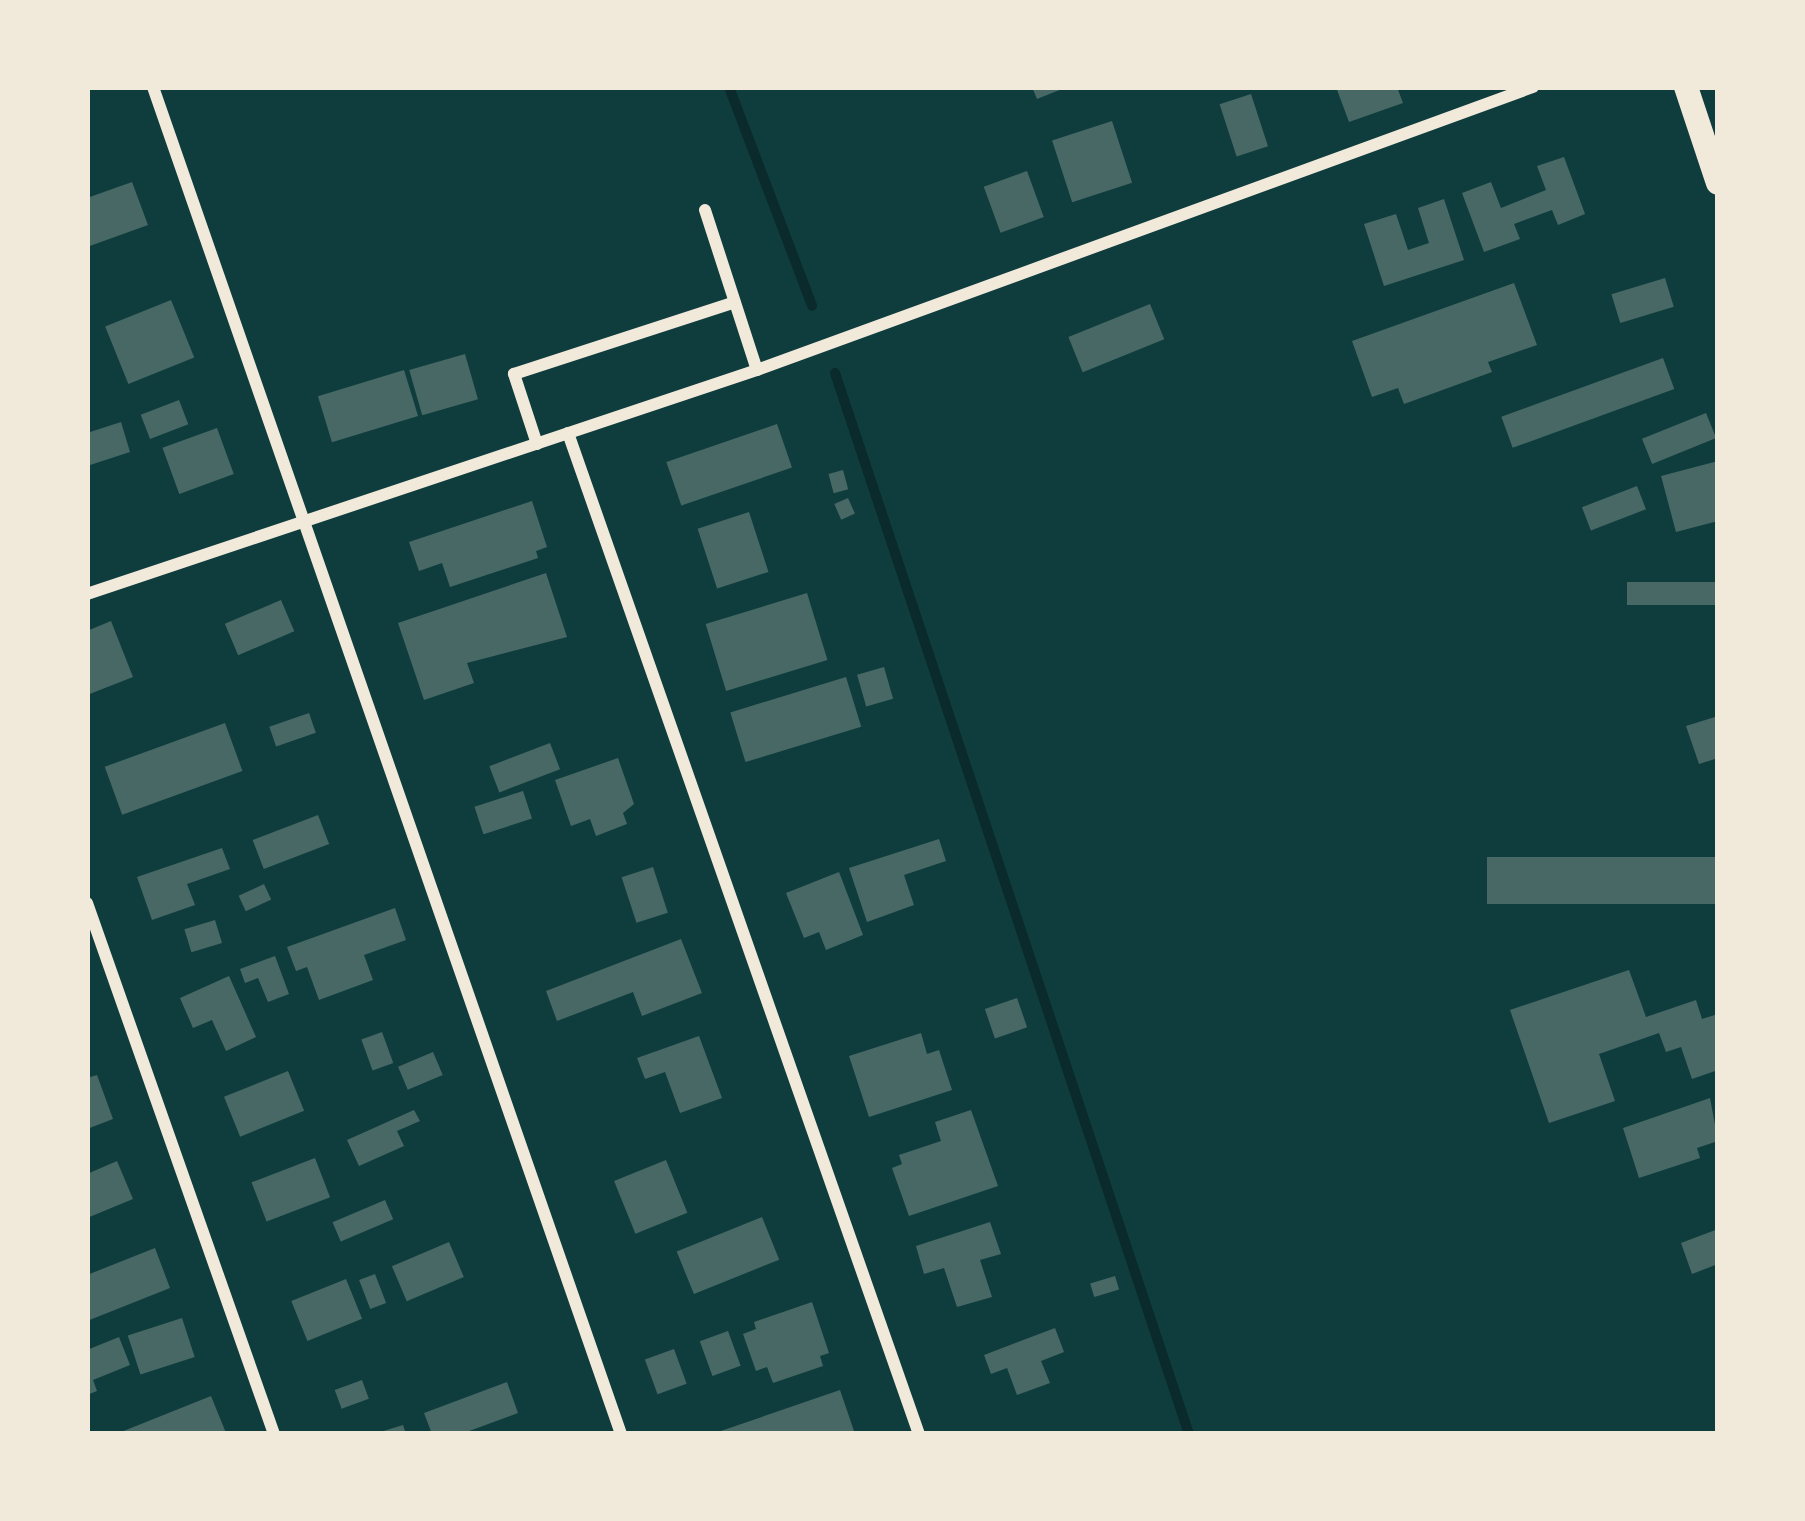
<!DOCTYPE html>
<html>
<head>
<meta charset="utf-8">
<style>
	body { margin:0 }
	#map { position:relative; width:1805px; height:1521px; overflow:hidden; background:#0f3d3e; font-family:Rubik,sans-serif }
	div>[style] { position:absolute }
	.stream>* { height:10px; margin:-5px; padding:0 5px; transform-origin:5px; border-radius:5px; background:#0a2a2b }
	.building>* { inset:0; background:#486865; transform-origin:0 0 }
	.minor>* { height:12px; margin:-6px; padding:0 6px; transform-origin:6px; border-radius:6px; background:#f1e9da }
	.primary>* { height:24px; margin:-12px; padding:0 12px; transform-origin:12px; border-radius:12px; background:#f1e9da }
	span { translate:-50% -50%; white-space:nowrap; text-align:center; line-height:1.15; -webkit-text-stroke:10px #f1e9da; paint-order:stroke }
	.frame { position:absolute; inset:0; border:90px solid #f1e9da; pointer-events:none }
</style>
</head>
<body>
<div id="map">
	<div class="stream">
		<div style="left:729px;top:87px;width:234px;rotate:69.2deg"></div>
		<div style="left:835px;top:373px;width:1118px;rotate:71.55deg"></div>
	</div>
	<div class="building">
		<div style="clip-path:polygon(1032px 87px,1067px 87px,1037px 99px)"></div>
		<div style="clip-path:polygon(1336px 87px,1397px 87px,1403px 103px,1349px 122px)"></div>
		<div style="left:1251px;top:94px;width:55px;height:33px;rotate:72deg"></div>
		<div style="left:1112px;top:121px;width:65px;height:63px;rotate:72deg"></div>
		<div style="clip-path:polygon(1564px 157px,1585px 214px,1558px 225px,1552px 210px,1514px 224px,1520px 239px,1484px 252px,1462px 193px,1491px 182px,1501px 208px,1546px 190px,1537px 166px)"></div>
		<div style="left:1027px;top:171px;width:49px;height:46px;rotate:70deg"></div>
		<div style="clip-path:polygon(132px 182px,148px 225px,87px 247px,87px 198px)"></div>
		<div style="clip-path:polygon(1444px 199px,1464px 260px,1384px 286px,1364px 224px,1396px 214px,1408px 250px,1429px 243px,1418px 208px)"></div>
		<div style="left:1665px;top:278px;width:30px;height:56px;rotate:73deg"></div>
		<div style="clip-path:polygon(1514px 283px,1537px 345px,1488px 362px,1492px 372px,1404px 404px,1398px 388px,1372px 397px,1352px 341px)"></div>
		<div style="left:171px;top:300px;width:62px;height:71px;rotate:68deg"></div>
		<div style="left:1150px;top:304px;width:38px;height:88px;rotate:68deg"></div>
		<div style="left:465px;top:354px;width:47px;height:58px;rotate:74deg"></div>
		<div style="left:1663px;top:358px;width:33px;height:172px;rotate:70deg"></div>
		<div style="left:404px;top:370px;width:48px;height:90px;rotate:73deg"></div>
		<div style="left:179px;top:400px;width:26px;height:41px;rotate:69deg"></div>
		<div style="left:1706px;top:413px;width:27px;height:69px;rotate:68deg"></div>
		<div style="clip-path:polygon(121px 422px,130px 452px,87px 466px,87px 433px)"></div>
		<div style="left:777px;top:424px;width:46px;height:117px;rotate:71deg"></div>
		<div style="left:217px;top:428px;width:49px;height:58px;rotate:70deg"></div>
		<div style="clip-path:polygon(1718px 461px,1718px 521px,1676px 532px,1661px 476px)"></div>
		<div style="left:843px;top:470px;width:20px;height:15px;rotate:75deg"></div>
		<div style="left:1637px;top:486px;width:25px;height:59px;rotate:69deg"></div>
		<div style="left:848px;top:498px;width:17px;height:15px;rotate:66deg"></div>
		<div style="clip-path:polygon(532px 501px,547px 547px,536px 551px,538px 558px,450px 587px,442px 563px,419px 571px,409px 542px)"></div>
		<div style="left:749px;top:512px;width:63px;height:54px;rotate:72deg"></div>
		<div style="clip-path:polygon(546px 573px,567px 637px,467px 663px,474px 683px,424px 700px,398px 623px)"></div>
		<div style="left:1718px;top:582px;width:23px;height:91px;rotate:90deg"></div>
		<div style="left:807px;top:593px;width:70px;height:106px;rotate:73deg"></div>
		<div style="left:281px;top:600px;width:34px;height:61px;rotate:67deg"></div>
		<div style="clip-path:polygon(111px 621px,133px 677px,87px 695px,87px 631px)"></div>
		<div style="left:884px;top:667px;width:33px;height:28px;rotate:74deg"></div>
		<div style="left:846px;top:677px;width:52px;height:121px;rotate:73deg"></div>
		<div style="left:309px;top:713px;width:21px;height:42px;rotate:71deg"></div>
		<div style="clip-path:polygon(1718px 716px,1718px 758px,1699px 764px,1686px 726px)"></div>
		<div style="left:225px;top:723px;width:51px;height:128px;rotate:70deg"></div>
		<div style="left:550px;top:743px;width:28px;height:65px;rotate:69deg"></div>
		<div style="clip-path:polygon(618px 758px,634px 804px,623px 813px,627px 824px,596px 836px,590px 819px,571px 826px,555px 780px)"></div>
		<div style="left:523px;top:791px;width:29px;height:51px;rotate:72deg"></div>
		<div style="left:318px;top:815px;width:31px;height:70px;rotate:69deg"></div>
		<div style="clip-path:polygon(939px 839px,946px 861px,904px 875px,914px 905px,867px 922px,849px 868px)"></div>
		<div style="clip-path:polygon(222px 848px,230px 869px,187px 884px,195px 905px,152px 920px,137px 877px)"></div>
		<div style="left:1718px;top:857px;width:47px;height:231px;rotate:90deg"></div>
		<div style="left:653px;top:867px;width:48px;height:33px;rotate:72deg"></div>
		<div style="clip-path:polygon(839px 872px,863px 935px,826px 950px,819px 932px,804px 938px,786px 893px)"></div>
		<div style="left:264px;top:884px;width:17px;height:28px;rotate:65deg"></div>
		<div style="clip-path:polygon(395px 908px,406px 940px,364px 955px,373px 980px,319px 1000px,307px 967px,296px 971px,287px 947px)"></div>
		<div style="left:215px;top:920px;width:24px;height:32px;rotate:73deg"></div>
		<div style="clip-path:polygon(681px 939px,702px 993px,642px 1016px,633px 992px,557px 1021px,546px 991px)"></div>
		<div style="clip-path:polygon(275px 956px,289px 994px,268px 1002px,258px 978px,245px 983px,240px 969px)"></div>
		<div style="clip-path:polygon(1629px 970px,1646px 1017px,1696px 1000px,1702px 1019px,1718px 1014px,1718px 1070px,1692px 1079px,1681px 1047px,1666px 1052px,1659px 1033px,1599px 1054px,1615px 1101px,1549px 1123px,1510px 1010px)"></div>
		<div style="clip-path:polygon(229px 976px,256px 1037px,226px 1051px,212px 1020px,193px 1028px,180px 998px)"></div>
		<div style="left:1017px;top:998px;width:31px;height:34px;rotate:71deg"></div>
		<div style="left:382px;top:1032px;width:33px;height:22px;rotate:70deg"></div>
		<div style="clip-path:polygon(921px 1033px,927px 1054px,939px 1050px,952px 1090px,869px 1117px,849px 1056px)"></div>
		<div style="clip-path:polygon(699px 1036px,722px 1098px,680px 1113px,665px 1072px,645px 1079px,637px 1058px)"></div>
		<div style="left:433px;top:1052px;width:25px;height:38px;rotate:67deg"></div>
		<div style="left:288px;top:1071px;width:43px;height:69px;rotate:68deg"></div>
		<div style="clip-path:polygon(97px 1075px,113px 1119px,87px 1129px,87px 1078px)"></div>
		<div style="clip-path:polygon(1710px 1098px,1718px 1141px,1697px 1148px,1700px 1158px,1639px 1178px,1623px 1128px)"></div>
		<div style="clip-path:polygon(414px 1110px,420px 1121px,397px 1131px,404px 1146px,359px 1166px,347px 1140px)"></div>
		<div style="clip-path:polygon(971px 1110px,998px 1186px,909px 1216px,892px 1168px,902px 1164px,899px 1155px,941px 1141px,935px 1122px)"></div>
		<div style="left:315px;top:1158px;width:42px;height:68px;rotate:69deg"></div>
		<div style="left:666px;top:1160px;width:57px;height:56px;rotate:68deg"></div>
		<div style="clip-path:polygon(117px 1161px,133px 1199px,87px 1218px,87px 1174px)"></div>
		<div style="left:385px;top:1200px;width:21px;height:57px;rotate:67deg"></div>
		<div style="left:762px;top:1217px;width:46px;height:92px;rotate:68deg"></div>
		<div style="clip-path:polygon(990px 1222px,1001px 1254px,980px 1260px,992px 1297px,957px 1307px,944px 1268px,924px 1274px,916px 1246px)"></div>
		<div style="clip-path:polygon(1718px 1229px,1718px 1264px,1692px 1274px,1681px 1243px)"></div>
		<div style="left:449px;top:1242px;width:38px;height:62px;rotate:67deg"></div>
		<div style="clip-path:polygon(155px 1248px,170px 1288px,87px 1321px,87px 1275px)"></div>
		<div style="left:375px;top:1274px;width:31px;height:17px;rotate:69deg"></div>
		<div style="left:1115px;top:1276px;width:14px;height:26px;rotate:73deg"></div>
		<div style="left:346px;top:1279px;width:43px;height:59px;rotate:68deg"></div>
		<div style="clip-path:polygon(812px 1302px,829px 1353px,820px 1356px,823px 1366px,773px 1383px,767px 1367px,756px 1371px,743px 1334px,756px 1329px,754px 1322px)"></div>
		<div style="left:182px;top:1318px;width:41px;height:57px;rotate:72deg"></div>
		<div style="clip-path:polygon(1055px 1328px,1064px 1352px,1041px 1361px,1050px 1383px,1017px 1395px,1007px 1368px,991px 1374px,984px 1355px)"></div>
		<div style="left:728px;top:1331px;width:37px;height:30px;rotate:70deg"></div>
		<div style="clip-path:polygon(119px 1337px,130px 1365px,93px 1380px,97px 1391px,87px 1395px,87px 1350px)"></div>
		<div style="left:674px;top:1349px;width:37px;height:31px;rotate:70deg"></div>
		<div style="left:362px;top:1380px;width:20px;height:29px;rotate:70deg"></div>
		<div style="clip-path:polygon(507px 1382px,518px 1413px,461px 1434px,432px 1434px,424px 1413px)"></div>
		<div style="clip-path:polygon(840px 1390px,855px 1434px,716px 1434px,715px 1433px)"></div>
		<div style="clip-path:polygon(211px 1396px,226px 1433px,116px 1434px)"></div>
		<div style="clip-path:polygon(403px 1425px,406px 1434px,377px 1434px,377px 1433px)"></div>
	</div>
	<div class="minor">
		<div style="left:153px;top:87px;width:1426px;rotate:70.84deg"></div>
		<div style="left:705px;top:210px;width:168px;rotate:72deg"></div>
		<div style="left:568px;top:433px;width:1061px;rotate:70.68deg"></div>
		<div style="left:537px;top:444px;width:74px;rotate:-108.2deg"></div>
		<div style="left:514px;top:374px;width:232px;rotate:-18deg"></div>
		<div style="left:87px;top:594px;width:706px;rotate:-18.49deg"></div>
		<div style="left:757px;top:370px;width:826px;rotate:-20.04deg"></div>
		<div style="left:87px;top:903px;width:563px;rotate:70.6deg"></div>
	</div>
	<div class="primary">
		<div style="left:1686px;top:87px;width:101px;rotate:71.6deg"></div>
	</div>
	<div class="frame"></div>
</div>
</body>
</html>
